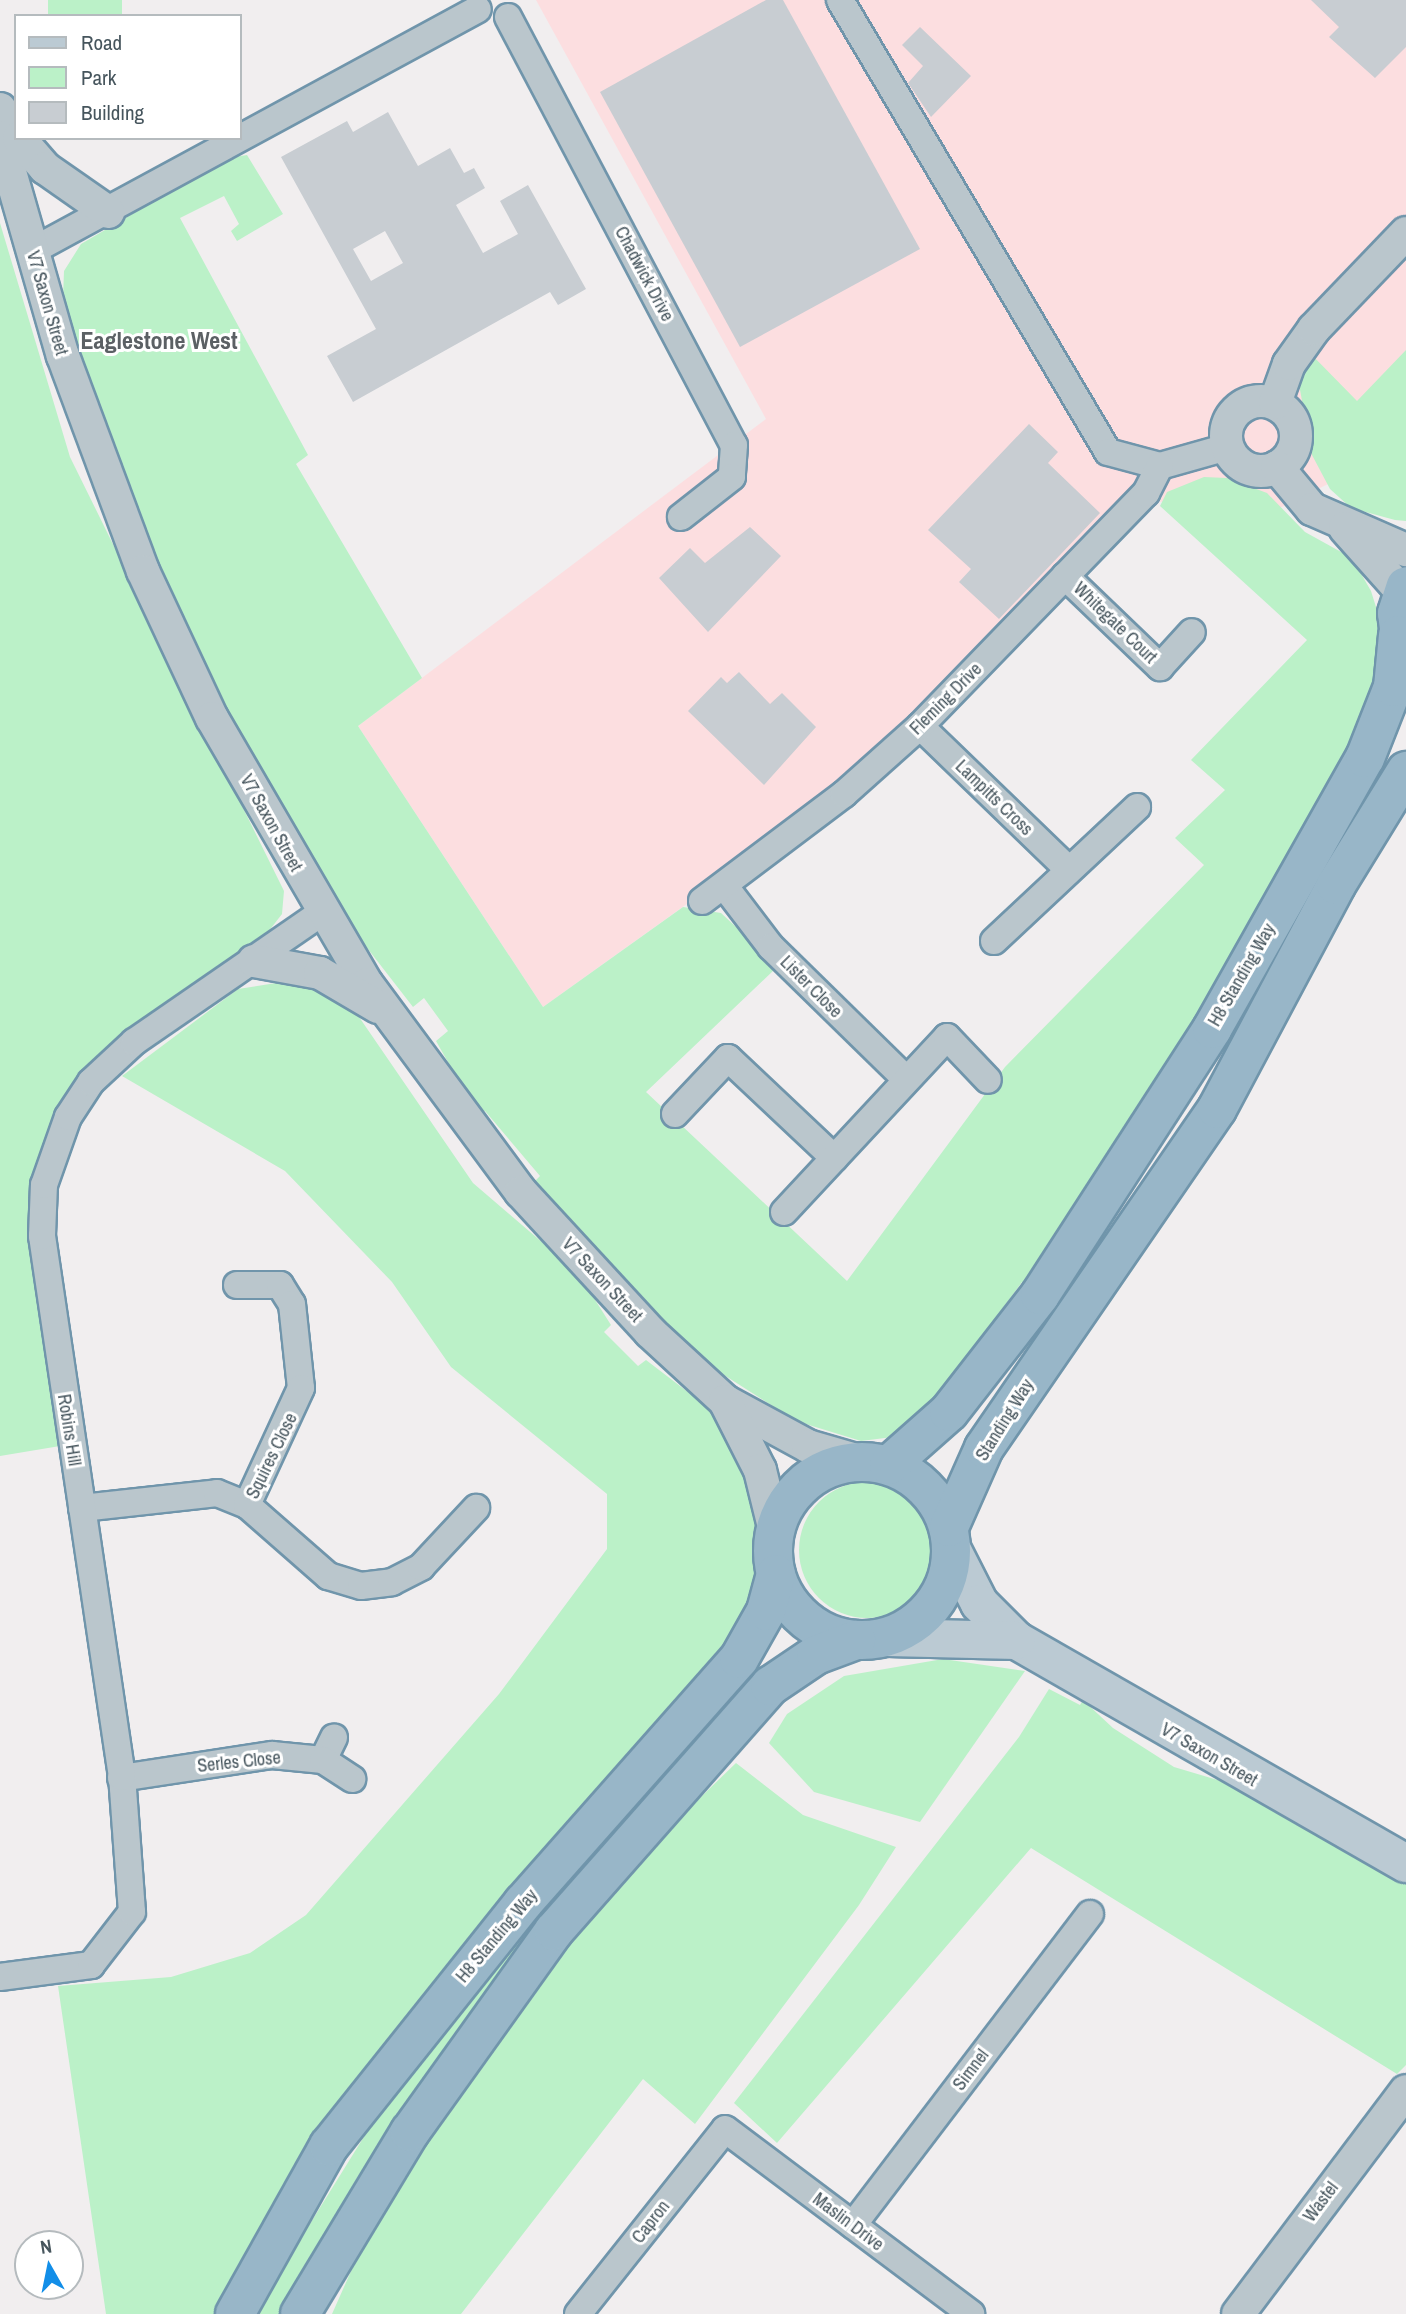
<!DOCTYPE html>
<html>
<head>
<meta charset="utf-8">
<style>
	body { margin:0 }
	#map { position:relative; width:1406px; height:2314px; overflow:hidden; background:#f1eeef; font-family:"Archivo Narrow",sans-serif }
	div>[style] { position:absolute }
	.medical>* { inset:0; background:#fcdee0 }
	.green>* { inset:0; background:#bbf1c8; transform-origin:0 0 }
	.round { border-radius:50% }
	.building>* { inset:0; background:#c8cdd2 }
	.roads { filter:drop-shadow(2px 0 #7095ab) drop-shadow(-2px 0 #7095ab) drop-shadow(0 2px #7095ab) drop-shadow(0 -2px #7095ab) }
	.minor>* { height:26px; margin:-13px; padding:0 13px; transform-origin:13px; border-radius:13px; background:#bac6cc }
	.tertiary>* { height:32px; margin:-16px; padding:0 16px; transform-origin:16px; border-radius:16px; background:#bac6cc }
	.tertiary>.ring { margin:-16px; padding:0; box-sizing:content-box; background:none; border:32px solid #bac6cc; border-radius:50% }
	.secondary>* { height:37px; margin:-18.5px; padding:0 18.5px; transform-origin:18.5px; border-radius:18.5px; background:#bbcad3 }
	.trunk>* { height:38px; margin:-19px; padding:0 19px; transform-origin:19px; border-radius:19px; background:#98b6c8 }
	.trunk>.ring { margin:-19px; padding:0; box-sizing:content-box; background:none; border:38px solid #98b6c8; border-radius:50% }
	span { translate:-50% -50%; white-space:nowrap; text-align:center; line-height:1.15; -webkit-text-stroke:6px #fff; paint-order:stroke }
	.street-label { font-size:18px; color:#46555d }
	.district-label { font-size:24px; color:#5b6064; font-weight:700 }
	.legend { position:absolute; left:14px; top:14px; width:228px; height:126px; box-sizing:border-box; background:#fff; border:2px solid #b5bbbe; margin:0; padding:9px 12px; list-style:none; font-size:21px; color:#46555d }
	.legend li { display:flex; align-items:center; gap:14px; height:35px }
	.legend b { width:35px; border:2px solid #b5bbbe }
	.north { position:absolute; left:14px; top:2230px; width:70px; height:70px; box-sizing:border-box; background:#fff; border:2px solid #b5bbbe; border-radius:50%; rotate:351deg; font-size:19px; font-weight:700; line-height:28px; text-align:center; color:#46555d }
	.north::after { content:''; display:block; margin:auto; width:24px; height:32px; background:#128ee8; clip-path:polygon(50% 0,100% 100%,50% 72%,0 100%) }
</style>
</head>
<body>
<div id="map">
	<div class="medical">
		<div style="clip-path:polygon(536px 0,1406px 0,1406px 429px,1358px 469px,1258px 519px,1205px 505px,1123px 499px,915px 724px,821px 808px,543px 1007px,358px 726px,766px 419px)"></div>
	</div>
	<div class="green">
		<div style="left:48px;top:0;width:74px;height:18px"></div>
		<div style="clip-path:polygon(247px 155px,283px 214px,237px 241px,231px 231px,239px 224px,224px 196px,180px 218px,308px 455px,296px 464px,422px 678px,358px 726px,543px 1007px,683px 907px,721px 913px,750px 940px,774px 970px,646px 1092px,847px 1281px,1005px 1067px,1204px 865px,1175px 838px,1225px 790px,1191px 760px,1307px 640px,1160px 506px,1167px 492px,1204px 477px,1227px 478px,1267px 493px,1305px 532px,1352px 558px,1371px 591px,1381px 623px,1377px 692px,1289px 868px,1032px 1286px,1022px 1282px,975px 1346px,984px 1351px,901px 1436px,861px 1441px,796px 1421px,699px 1359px,639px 1299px,534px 1182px,540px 1176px,485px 1111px,478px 1115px,436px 1041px,448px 1031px,424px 998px,413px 1007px,333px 904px,265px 788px,187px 633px,121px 474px,63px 298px,64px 271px,81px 244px,228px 158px)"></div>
		<div style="clip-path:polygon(0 223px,70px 457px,284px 891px,282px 914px,268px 932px,113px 1041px,87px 1066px,54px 1118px,33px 1187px,32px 1271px,60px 1446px,0 1456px)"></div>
		<div style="clip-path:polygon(1406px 350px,1406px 521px,1395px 520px,1351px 508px,1330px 489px,1312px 455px,1298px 379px,1308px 351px,1357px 401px)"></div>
		<div style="clip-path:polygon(295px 980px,341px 997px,357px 1014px,473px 1183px,578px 1273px,611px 1325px,604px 1332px,638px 1366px,646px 1360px,714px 1412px,748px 1474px,762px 1555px,760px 1588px,751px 1618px,664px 1715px,221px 2314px,106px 2314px,58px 1986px,171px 1977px,250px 1953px,306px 1915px,499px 1694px,607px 1549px,607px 1494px,451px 1367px,392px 1282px,285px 1171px,122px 1076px,238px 989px)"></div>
		<div class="round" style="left:799px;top:1482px;width:136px;height:136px"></div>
		<div style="clip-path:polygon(943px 1659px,1025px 1671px,920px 1822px,814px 1792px,769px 1743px,787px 1714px,844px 1676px)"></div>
		<div style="clip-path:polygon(1049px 1689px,1080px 1705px,1083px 1700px,1113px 1728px,1174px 1767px,1221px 1781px,1406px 1880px,1406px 2065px,1397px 2074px,1031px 1848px,777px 2143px,734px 2103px,1019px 1737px)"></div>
		<div style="clip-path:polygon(688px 1743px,699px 1752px,357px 2178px,280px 2314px,254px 2314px,388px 2098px,510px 1944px)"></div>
		<div style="clip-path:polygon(736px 1763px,803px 1815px,896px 1847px,859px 1905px,695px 2124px,643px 2079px,461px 2314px,332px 2314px,372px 2224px,535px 1984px,643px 1853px)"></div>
	</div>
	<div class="building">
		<div style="clip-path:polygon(766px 0,783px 0,920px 249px,740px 347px,600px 92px)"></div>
		<div style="clip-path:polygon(1311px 0,1406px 0,1406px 47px,1375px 78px,1329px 37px,1339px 27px)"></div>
		<div style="clip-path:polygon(920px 27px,971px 76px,931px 117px,908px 83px,923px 66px,902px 45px)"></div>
		<div style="clip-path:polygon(evenodd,388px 112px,418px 166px,450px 148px,464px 173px,474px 168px,485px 188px,456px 205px,483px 253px,518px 234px,500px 201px,528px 185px,586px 289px,558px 305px,550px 292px,353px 402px,327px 356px,376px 329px,281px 157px,347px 121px,353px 132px,388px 112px,385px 231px,403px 263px,371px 281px,353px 249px,385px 231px)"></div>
		<div style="clip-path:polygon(1029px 424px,1058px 452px,1048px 463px,1100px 513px,999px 619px,959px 582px,971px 569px,928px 530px)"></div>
		<div style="clip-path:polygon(750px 527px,781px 556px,708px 632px,659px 578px,690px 548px,705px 563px)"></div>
		<div style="clip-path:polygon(739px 672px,770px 704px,782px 693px,816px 727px,764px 785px,688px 711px,721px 677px,727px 683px)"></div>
	</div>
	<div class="roads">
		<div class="minor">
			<div style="left:840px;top:0;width:525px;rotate:59.34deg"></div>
			<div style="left:1108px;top:452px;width:54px;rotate:15.1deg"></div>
			<div style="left:1160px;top:466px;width:70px;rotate:-15.8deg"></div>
			<div style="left:508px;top:17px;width:484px;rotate:62.2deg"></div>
			<div style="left:734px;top:445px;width:32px;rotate:94deg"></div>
			<div style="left:732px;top:477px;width:65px;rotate:141.9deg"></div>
			<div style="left:32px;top:251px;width:507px;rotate:-28.48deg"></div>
			<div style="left:1065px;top:576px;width:132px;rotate:43.8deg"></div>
			<div style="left:1160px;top:667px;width:47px;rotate:-47.6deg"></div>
			<div style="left:920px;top:726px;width:206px;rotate:44deg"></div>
			<div style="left:726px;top:888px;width:74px;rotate:52.7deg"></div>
			<div style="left:771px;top:947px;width:189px;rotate:44.4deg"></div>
			<div style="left:702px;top:901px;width:178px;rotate:-37deg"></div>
			<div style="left:844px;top:794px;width:102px;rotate:-41.8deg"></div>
			<div style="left:920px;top:726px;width:325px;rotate:-45.9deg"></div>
			<div style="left:1146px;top:493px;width:30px;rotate:-63deg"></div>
			<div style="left:994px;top:941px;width:196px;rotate:-43.1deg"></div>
			<div style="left:675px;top:1114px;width:77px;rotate:-46.6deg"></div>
			<div style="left:728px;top:1058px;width:146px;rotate:43.3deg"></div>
			<div style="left:784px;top:1212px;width:239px;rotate:-47deg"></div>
			<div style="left:947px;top:1037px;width:59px;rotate:46.4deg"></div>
			<div style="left:237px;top:1285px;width:43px"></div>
			<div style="left:280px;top:1285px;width:22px;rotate:58deg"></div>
			<div style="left:292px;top:1304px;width:84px;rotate:83.9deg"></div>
			<div style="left:301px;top:1388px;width:129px;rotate:114.8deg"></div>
			<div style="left:82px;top:1508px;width:136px;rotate:-6.3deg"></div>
			<div style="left:217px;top:1493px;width:32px;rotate:22deg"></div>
			<div style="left:247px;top:1505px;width:108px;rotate:41.2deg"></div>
			<div style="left:328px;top:1576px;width:34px;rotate:17deg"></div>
			<div style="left:361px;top:1586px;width:31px;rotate:-7deg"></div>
			<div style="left:392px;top:1582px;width:33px;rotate:-27deg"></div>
			<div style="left:421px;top:1567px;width:81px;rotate:-47deg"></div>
			<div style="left:323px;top:1760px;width:25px;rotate:-64deg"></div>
			<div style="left:121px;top:1778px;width:153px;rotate:-8.7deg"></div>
			<div style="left:272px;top:1755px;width:51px;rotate:5.6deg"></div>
			<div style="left:323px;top:1760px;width:35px;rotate:33deg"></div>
			<div style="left:0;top:1977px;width:92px;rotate:-7.5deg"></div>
			<div style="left:91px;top:1965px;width:67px;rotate:-52.3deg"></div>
			<div style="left:132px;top:1912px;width:135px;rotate:-94.2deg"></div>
			<div style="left:122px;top:1777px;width:547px;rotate:-98.41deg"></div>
			<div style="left:42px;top:1236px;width:51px;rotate:-87.8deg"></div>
			<div style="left:44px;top:1185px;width:72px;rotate:-70.6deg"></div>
			<div style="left:68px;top:1117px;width:42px;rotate:-56.7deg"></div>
			<div style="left:91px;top:1082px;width:59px;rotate:-42.9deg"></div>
			<div style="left:134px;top:1042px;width:227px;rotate:-34.6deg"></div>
			<div style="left:853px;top:2225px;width:391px;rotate:-52.7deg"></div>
			<div style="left:578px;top:2314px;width:236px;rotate:-51.5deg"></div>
			<div style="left:725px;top:2129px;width:308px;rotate:36.9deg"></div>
		</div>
		<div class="tertiary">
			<div style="left:0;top:109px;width:29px;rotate:56deg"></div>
			<div style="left:0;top:137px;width:228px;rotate:74deg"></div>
			<div style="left:63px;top:356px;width:229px;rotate:69.6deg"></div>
			<div style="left:143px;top:571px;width:162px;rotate:64.9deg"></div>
			<div style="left:212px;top:718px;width:308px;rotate:59.8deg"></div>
			<div style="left:367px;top:984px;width:259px;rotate:53.5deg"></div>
			<div style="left:521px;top:1192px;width:190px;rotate:47.3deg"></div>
			<div style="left:650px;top:1332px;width:102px;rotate:42.6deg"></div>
			<div style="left:725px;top:1401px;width:94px;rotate:28.5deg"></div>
			<div style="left:808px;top:1446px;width:53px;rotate:16.4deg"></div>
			<div style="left:19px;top:138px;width:40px;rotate:49deg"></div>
			<div style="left:45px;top:168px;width:77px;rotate:34.9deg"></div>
			<div class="ring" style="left:1226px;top:401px;width:38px;height:38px"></div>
			<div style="left:1275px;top:403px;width:41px;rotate:-70.3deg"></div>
			<div style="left:1289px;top:364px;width:43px;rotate:-54.5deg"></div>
			<div style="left:1314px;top:329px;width:133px;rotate:-46.2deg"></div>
			<div style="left:1277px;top:467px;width:55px;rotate:50.2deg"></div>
			<div style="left:1312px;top:509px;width:103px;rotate:23.6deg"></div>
			<div style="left:1345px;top:528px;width:86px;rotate:48.3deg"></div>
			<div style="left:254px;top:961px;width:67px;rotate:10.3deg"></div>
			<div style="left:320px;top:973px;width:67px;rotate:30.4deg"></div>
			<div style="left:725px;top:1401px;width:77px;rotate:63.1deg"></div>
			<div style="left:760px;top:1470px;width:63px;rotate:76.2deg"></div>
			<div style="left:1238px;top:2314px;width:279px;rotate:-53deg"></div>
		</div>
		<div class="secondary">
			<div style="left:952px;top:1550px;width:59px;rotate:63deg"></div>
			<div style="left:979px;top:1603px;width:52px;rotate:45deg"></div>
			<div style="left:1016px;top:1640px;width:449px;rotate:29.8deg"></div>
			<div style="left:887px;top:1637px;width:129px;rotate:1.3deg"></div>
		</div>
		<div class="trunk">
			<div style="left:1403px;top:658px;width:45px;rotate:-97.6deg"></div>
			<div style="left:1397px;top:613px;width:28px;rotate:-72deg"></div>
			<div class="ring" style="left:773px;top:1462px;width:140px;height:140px"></div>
			<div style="left:889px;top:1465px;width:80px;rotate:-41.5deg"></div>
			<div style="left:949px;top:1412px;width:148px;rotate:-52.1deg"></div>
			<div style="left:1040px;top:1295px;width:317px;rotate:-57.1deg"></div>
			<div style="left:1212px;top:1029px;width:311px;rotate:-60.6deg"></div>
			<div style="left:1365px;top:758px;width:76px;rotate:-68.5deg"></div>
			<div style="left:1393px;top:687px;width:52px;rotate:-84.5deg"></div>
			<div style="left:949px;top:1527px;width:86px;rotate:-66.1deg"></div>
			<div style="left:984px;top:1448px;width:411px;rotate:-55.5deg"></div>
			<div style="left:1217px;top:1109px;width:254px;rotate:-62deg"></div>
			<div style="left:1336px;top:885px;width:134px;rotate:-58.4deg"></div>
			<div style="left:235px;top:2314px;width:193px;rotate:-60.8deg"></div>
			<div style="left:329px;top:2146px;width:311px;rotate:-51.4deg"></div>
			<div style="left:523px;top:1903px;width:326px;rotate:-48.5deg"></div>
			<div style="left:739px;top:1659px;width:55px;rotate:-60.6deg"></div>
			<div style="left:766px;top:1611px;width:38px;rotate:-75deg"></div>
			<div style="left:300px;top:2314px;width:213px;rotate:-58.9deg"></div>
			<div style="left:410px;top:2132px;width:247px;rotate:-54.4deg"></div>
			<div style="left:554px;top:1931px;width:327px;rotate:-48.6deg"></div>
			<div style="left:770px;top:1686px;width:55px;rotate:-34deg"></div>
			<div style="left:816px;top:1655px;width:43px;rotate:-20.6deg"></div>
		</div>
	</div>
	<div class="street-label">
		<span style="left:644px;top:274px;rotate:62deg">Chadwick Drive</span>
		<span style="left:47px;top:303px;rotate:74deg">V7 Saxon Street</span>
		<span style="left:1115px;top:623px;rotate:44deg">Whitegate Court</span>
		<span style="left:946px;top:699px;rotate:-45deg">Fleming Drive</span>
		<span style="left:994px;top:798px;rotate:44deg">Lampitts Cross</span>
		<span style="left:271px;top:823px;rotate:61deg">V7 Saxon Street</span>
		<span style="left:1242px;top:975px;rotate:-60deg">H8 Standing Way</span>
		<span style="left:811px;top:987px;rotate:45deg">Lister Close</span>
		<span style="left:602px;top:1280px;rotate:47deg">V7 Saxon Street</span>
		<span style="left:1005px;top:1420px;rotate:-58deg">Standing Way</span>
		<span style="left:69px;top:1430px;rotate:81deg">Robins Hill</span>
		<span style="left:272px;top:1456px;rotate:-64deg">Squires Close</span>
		<span style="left:1209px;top:1755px;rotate:30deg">V7 Saxon Street</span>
		<span style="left:239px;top:1762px;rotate:-6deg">Serles Close</span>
		<span style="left:497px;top:1936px;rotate:-50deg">H8 Standing Way</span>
		<span style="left:971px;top:2070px;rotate:-53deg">Simnel</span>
		<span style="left:1321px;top:2202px;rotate:-53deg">Wastel</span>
		<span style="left:651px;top:2222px;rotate:-52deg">Capron</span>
		<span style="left:848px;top:2222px;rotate:37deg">Maslin Drive</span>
	</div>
	<div class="district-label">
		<span style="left:159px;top:341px">Eaglestone West</span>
	</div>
	<ul class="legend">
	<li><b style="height:9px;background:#bbcad3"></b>Road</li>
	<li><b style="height:19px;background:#bbf1c8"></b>Park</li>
	<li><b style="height:19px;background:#c8cdd2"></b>Building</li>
	</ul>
	<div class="north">N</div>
</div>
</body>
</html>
